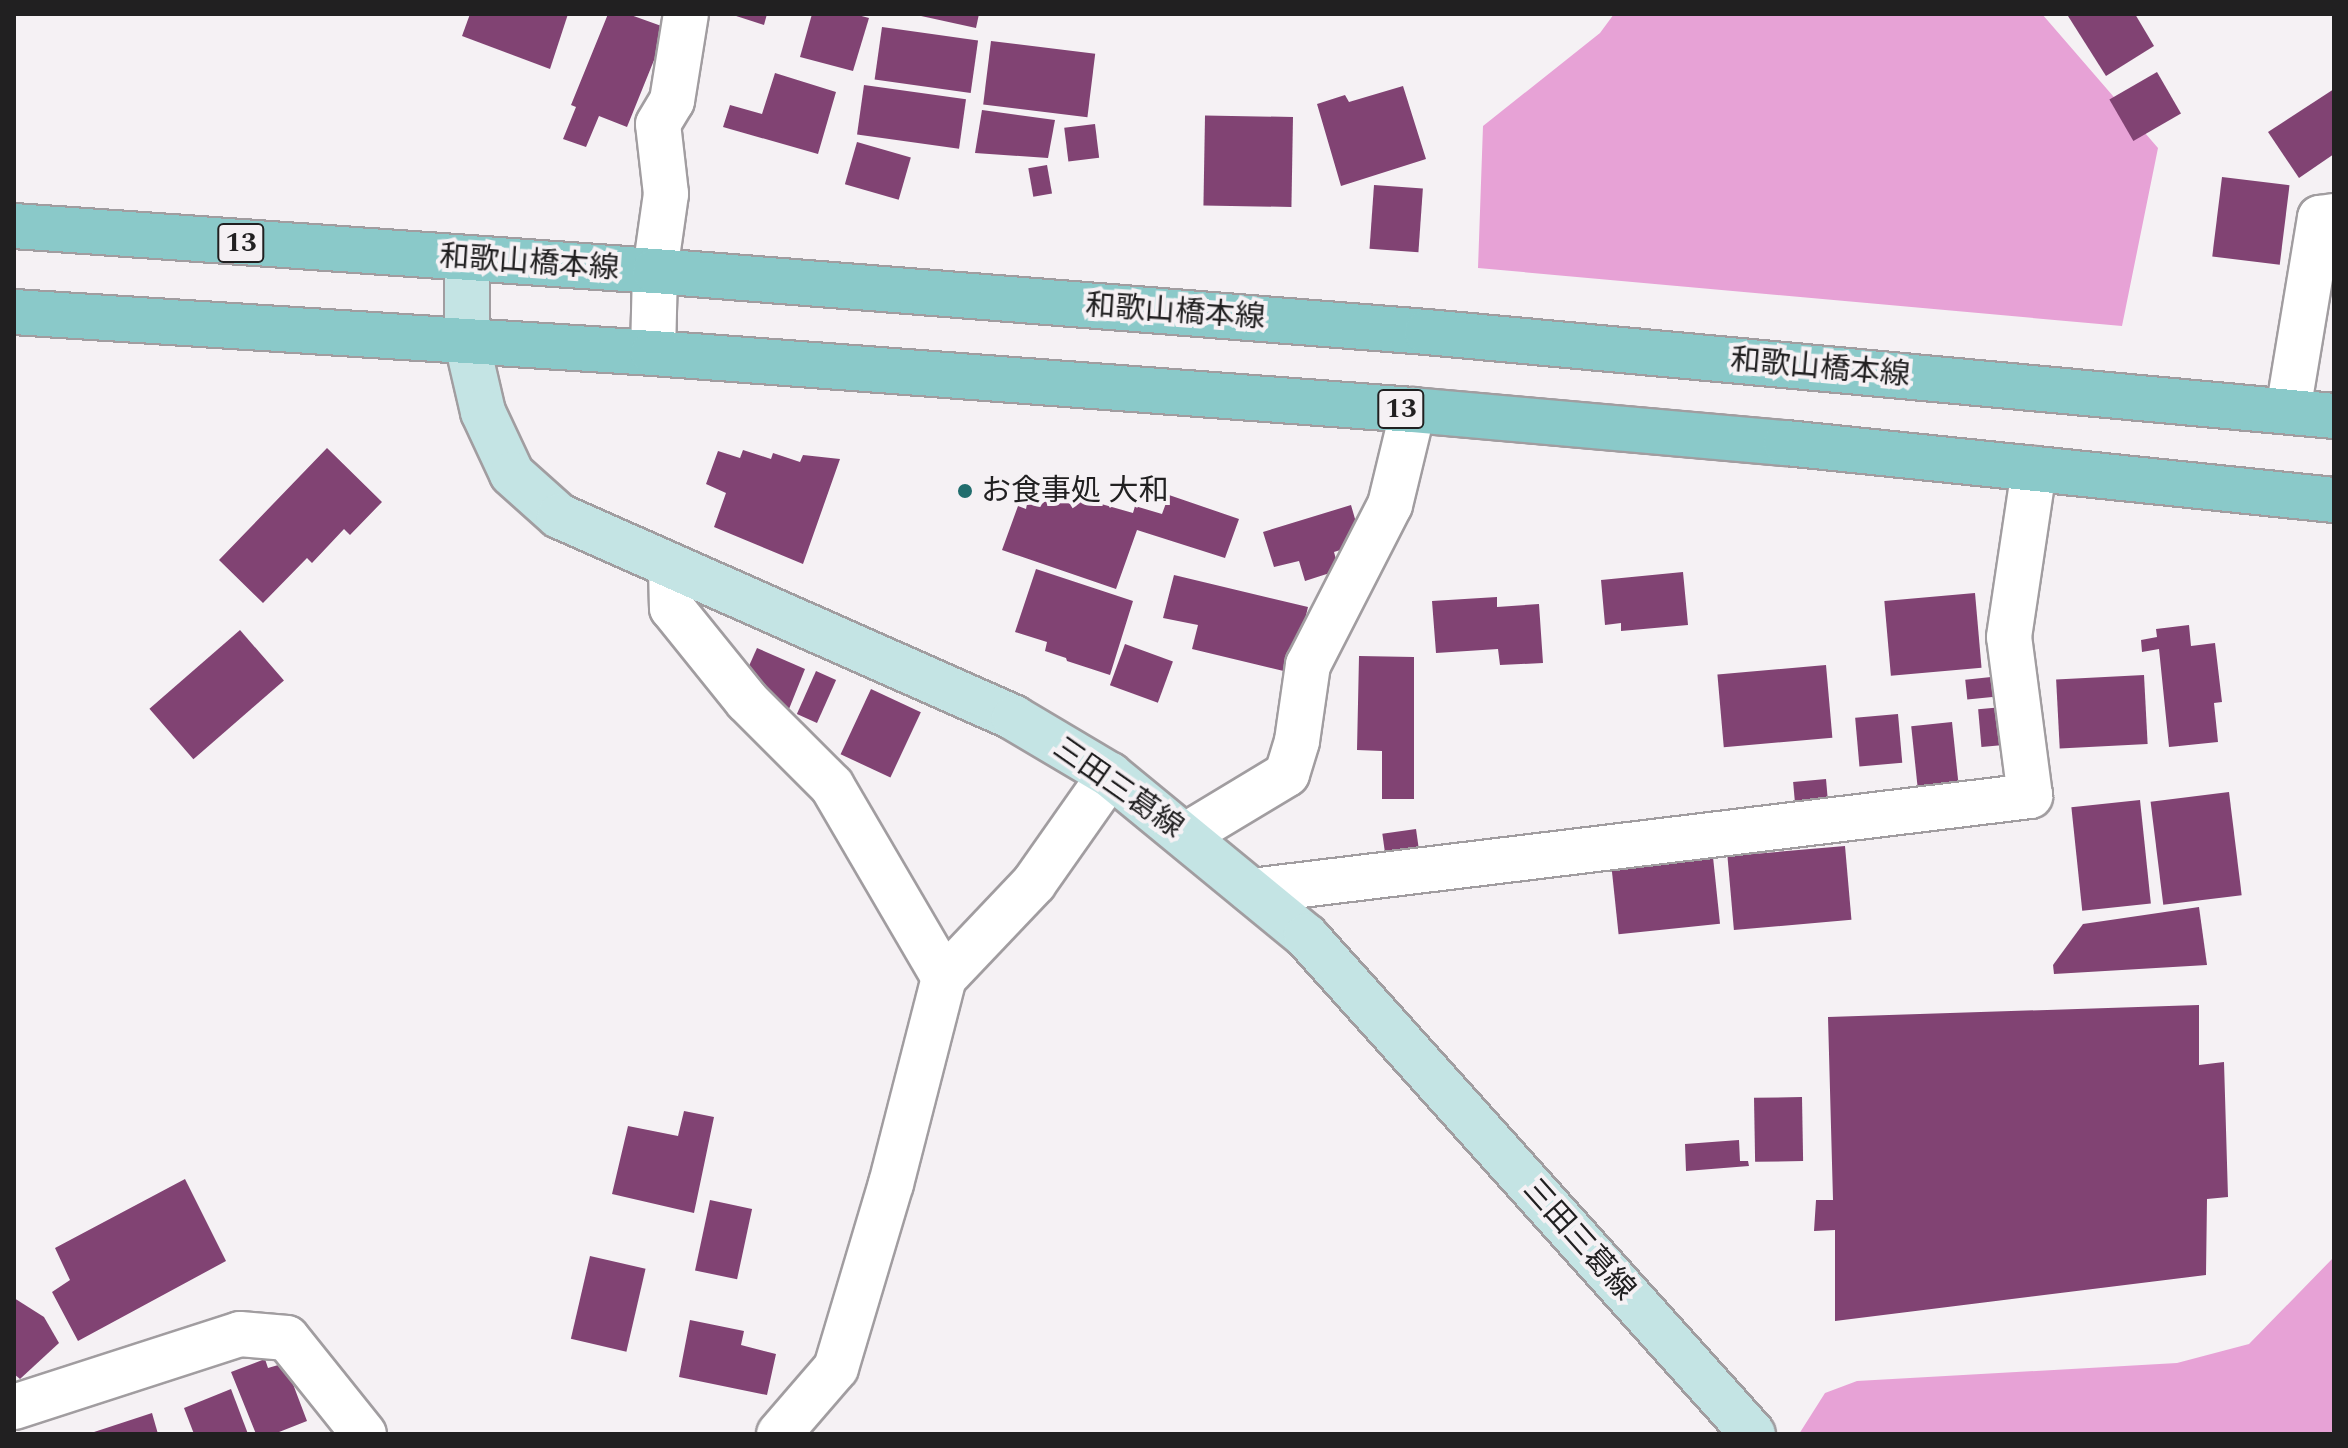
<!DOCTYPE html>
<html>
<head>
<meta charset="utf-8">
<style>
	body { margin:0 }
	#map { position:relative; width:2348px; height:1448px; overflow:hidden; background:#f5f1f4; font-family:Spectral,"Noto Sans JP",serif }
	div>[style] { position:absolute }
	.forest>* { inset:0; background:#e7a2d6 }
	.building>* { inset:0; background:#814373; transform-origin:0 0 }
	.roads { filter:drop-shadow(2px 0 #a19da0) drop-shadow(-2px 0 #a19da0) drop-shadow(0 2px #a19da0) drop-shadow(0 -2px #a19da0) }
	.street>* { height:44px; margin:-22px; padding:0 22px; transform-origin:22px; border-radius:22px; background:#fff }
	.secondary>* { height:44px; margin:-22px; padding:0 22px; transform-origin:22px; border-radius:22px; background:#c4e4e4 }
	.primary>* { height:44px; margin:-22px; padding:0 22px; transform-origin:22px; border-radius:22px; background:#8ac9c9 }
	.dots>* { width:22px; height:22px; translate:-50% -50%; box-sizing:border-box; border:4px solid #f5f1f4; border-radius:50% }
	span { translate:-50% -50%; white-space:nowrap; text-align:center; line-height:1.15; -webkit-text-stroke:8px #f5f1f4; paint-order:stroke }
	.shield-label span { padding:2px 6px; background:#f5f1f4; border:2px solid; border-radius:6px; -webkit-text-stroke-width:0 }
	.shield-label { font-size:28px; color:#212021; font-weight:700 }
	.street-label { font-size:30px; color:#212021 }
	.poi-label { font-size:30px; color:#212021 }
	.left { translate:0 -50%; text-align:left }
	.frame { position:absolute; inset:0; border:16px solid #212021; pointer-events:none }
</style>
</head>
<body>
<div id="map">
	<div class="forest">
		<div style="clip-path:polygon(1614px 14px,2042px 14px,2158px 148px,2122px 326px,1478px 268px,1483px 126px,1600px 33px)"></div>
		<div style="clip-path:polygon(2334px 1257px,2334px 1434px,1799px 1434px,1825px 1393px,1857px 1381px,2177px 1363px,2249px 1344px)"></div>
	</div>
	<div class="building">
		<div style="clip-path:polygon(470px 14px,568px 14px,550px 69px,462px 36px)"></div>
		<div style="clip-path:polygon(608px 14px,628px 14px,667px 28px,627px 127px,599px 116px,586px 147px,563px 139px,576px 107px,571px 105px)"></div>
		<div style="clip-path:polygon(730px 14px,767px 14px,764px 25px)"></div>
		<div style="clip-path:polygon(812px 14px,854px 14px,869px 18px,853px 71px,800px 57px)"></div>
		<div style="clip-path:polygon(912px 14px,979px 14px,976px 28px)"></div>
		<div style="clip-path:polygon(2071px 14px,2135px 14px,2154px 46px,2106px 76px,2068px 16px)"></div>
		<div style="left:882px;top:27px;width:97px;height:53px;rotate:8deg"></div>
		<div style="left:991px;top:41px;width:105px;height:64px;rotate:7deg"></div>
		<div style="left:2157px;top:72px;width:48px;height:55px;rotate:60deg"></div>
		<div style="clip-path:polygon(775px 73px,836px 92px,818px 154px,723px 127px,730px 105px,762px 114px)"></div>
		<div style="left:864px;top:85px;width:103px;height:50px;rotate:8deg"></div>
		<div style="clip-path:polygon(1403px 86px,1426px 159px,1341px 186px,1317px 104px,1345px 95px,1349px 102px)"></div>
		<div style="clip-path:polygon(2334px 89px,2334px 154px,2299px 178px,2268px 132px)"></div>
		<div style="clip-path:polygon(982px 110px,1055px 120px,1048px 158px,975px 153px)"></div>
		<div style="left:1293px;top:117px;width:90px;height:88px;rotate:91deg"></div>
		<div style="left:1095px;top:124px;width:34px;height:31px;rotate:83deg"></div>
		<div style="left:857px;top:142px;width:56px;height:44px;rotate:16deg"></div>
		<div style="left:1047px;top:165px;width:29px;height:19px;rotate:80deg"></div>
		<div style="left:2222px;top:177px;width:68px;height:80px;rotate:7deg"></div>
		<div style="left:1374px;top:185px;width:49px;height:64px;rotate:4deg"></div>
		<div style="clip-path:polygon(327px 448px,382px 502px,350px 535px,344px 529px,312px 563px,307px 558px,263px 603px,219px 560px)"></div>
		<div style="clip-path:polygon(743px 450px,771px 459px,773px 453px,800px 462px,803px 455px,840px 459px,803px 564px,714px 527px,726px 493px,706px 484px,718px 451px,740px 458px)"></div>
		<div style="clip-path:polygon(1031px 484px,1133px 513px,1135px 506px,1162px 514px,1169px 495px,1239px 519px,1225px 558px,1137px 530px,1116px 589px,1002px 550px,1018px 506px,1026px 509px)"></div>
		<div style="clip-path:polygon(1351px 505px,1362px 543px,1334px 552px,1339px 570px,1305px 581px,1299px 561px,1274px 567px,1263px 532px)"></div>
		<div style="clip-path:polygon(1036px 569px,1133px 601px,1110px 675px,1067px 661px,1066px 658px,1045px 651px,1047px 642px,1015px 632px)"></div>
		<div style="clip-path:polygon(1683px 572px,1688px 625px,1621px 631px,1621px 623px,1605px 625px,1601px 580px)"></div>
		<div style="clip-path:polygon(1174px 575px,1308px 607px,1292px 673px,1192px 649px,1198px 625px,1163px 618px)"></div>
		<div style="left:1975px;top:593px;width:75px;height:91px;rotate:85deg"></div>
		<div style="clip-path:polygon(1497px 597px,1497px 607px,1539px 604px,1543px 663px,1500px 665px,1498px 649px,1436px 653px,1432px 601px)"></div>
		<div style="clip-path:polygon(2189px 625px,2191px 646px,2215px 643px,2222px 702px,2214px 703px,2218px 742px,2169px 747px,2159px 649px,2142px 652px,2141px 640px,2157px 637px,2156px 629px)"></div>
		<div style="left:240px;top:630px;width:67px;height:120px;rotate:49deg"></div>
		<div style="left:1125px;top:644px;width:51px;height:44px;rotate:20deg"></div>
		<div style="clip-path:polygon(757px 648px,805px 669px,787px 714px,745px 675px)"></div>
		<div style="clip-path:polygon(1359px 656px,1414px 657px,1414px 799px,1382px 799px,1382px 751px,1357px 750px)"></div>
		<div style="left:1826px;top:665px;width:73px;height:109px;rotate:85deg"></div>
		<div style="left:816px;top:671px;width:22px;height:47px;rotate:24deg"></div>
		<div style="left:2010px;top:675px;width:20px;height:45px;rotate:84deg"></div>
		<div style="left:2144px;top:675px;width:69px;height:88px;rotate:87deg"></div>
		<div style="left:871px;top:689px;width:55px;height:72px;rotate:25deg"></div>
		<div style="left:2014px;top:706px;width:38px;height:36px;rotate:85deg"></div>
		<div style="left:1898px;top:714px;width:49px;height:43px;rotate:85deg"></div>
		<div style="left:1952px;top:722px;width:70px;height:41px;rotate:84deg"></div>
		<div style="left:1826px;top:779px;width:21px;height:33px;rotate:85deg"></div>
		<div style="left:2229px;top:792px;width:104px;height:79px;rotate:83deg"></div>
		<div style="left:2140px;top:800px;width:104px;height:69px;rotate:84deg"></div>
		<div style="left:1416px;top:829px;width:21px;height:34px;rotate:82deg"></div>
		<div style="left:1845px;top:846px;width:74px;height:118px;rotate:85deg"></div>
		<div style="left:1713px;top:857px;width:67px;height:102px;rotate:84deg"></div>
		<div style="clip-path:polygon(2199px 907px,2207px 965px,2054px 974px,2053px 965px,2083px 924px)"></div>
		<div style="clip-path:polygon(2199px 1005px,2199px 1065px,2224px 1062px,2228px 1197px,2207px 1199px,2206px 1275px,1835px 1321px,1835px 1230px,1814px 1231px,1816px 1200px,1833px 1200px,1828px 1017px)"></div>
		<div style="left:1802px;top:1097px;width:64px;height:48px;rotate:89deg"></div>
		<div style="clip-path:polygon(684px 1111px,714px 1117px,694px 1213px,612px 1194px,628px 1126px,678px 1136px)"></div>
		<div style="clip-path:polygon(1739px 1140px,1740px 1161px,1748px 1161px,1749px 1166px,1686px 1171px,1685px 1144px)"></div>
		<div style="clip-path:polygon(185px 1179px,226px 1261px,78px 1341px,52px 1292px,70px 1280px,55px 1248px)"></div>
		<div style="left:710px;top:1200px;width:43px;height:72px;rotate:12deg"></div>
		<div style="left:590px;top:1256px;width:57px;height:85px;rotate:13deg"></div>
		<div style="clip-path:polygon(14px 1298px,44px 1317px,59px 1343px,20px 1379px,14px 1374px)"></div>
		<div style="clip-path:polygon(690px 1320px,744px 1331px,741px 1345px,776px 1354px,767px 1395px,679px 1377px)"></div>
		<div style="clip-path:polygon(265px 1359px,268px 1368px,285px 1363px,307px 1421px,274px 1434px,256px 1434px,231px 1372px)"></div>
		<div style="clip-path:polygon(231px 1389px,248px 1434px,194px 1434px,184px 1408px)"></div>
		<div style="clip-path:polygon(152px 1413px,158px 1434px,91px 1434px,91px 1433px)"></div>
	</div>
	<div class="roads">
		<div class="street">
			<div style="left:653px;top:353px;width:82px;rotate:-88.6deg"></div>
			<div style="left:655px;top:271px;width:78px;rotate:-81.9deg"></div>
			<div style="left:666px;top:194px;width:70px;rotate:-96.5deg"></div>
			<div style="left:658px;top:124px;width:27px;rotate:-59deg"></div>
			<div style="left:672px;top:101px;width:88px;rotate:-80.9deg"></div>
			<div style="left:2288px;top:411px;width:196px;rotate:-80.6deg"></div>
			<div style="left:2320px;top:218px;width:14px;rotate:-8deg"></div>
			<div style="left:671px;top:568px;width:40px;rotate:88.6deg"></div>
			<div style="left:672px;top:608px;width:119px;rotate:51.1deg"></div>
			<div style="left:747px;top:701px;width:120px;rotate:45deg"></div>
			<div style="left:832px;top:786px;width:222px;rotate:59.7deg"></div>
			<div style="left:1186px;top:835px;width:118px;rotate:-31.1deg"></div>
			<div style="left:1287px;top:774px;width:34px;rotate:-73deg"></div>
			<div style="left:1297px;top:741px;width:77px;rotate:-81.8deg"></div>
			<div style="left:1308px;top:665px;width:180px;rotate:-62.9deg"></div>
			<div style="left:1390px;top:505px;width:98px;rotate:-76.4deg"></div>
			<div style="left:1252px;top:891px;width:784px;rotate:-6.96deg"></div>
			<div style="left:2030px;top:796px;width:160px;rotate:-97.5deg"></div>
			<div style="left:2009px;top:637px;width:170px;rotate:-81.5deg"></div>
			<div style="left:14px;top:1407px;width:237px;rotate:-17.9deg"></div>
			<div style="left:240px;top:1334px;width:47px;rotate:4.9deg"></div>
			<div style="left:287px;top:1338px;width:123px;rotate:51.3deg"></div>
			<div style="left:779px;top:1434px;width:87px;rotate:-49.2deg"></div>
			<div style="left:836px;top:1368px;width:192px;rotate:-73.4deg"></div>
			<div style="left:891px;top:1184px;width:213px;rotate:-75.6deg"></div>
			<div style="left:944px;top:978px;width:131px;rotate:-46.5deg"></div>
			<div style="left:1034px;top:883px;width:132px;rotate:-54.9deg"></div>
		</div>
		<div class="secondary">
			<div style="left:467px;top:259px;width:84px;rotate:90deg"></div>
			<div style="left:467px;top:343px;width:71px;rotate:76.9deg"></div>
			<div style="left:483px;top:412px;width:68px;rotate:64.9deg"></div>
			<div style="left:512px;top:474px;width:63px;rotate:41.8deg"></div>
			<div style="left:559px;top:516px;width:498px;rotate:23.9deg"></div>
			<div style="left:1014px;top:718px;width:112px;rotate:30.7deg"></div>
			<div style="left:1110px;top:775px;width:254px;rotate:39.4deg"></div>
			<div style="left:1306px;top:936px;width:669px;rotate:48.09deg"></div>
		</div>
		<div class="primary">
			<div style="left:14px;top:226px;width:643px;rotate:4.02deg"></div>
			<div style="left:655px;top:271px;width:774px;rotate:4.52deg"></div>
			<div style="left:1427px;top:332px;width:911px;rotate:5.29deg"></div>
			<div style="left:14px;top:312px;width:640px;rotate:3.67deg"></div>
			<div style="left:653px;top:353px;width:762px;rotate:4.29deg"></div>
			<div style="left:1413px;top:410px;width:374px;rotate:5.1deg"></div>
			<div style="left:1786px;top:443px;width:551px;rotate:5.94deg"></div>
		</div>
	</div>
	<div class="dots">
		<div style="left:965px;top:491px;background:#216d6d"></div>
	</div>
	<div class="shield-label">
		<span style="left:241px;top:243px">13</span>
		<span style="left:1401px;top:409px">13</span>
	</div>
	<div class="street-label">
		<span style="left:529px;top:263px;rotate:4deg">和歌山橋本線</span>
		<span style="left:1175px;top:312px;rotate:4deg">和歌山橋本線</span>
		<span style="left:1820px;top:368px;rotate:5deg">和歌山橋本線</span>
		<span style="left:1118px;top:788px;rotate:35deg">三田三葛線</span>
		<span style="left:1579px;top:1240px;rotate:48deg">三田三葛線</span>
	</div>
	<div class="poi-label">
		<span class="left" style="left:981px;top:491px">お食事処 大和</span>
	</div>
	<div class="frame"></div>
</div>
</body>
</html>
